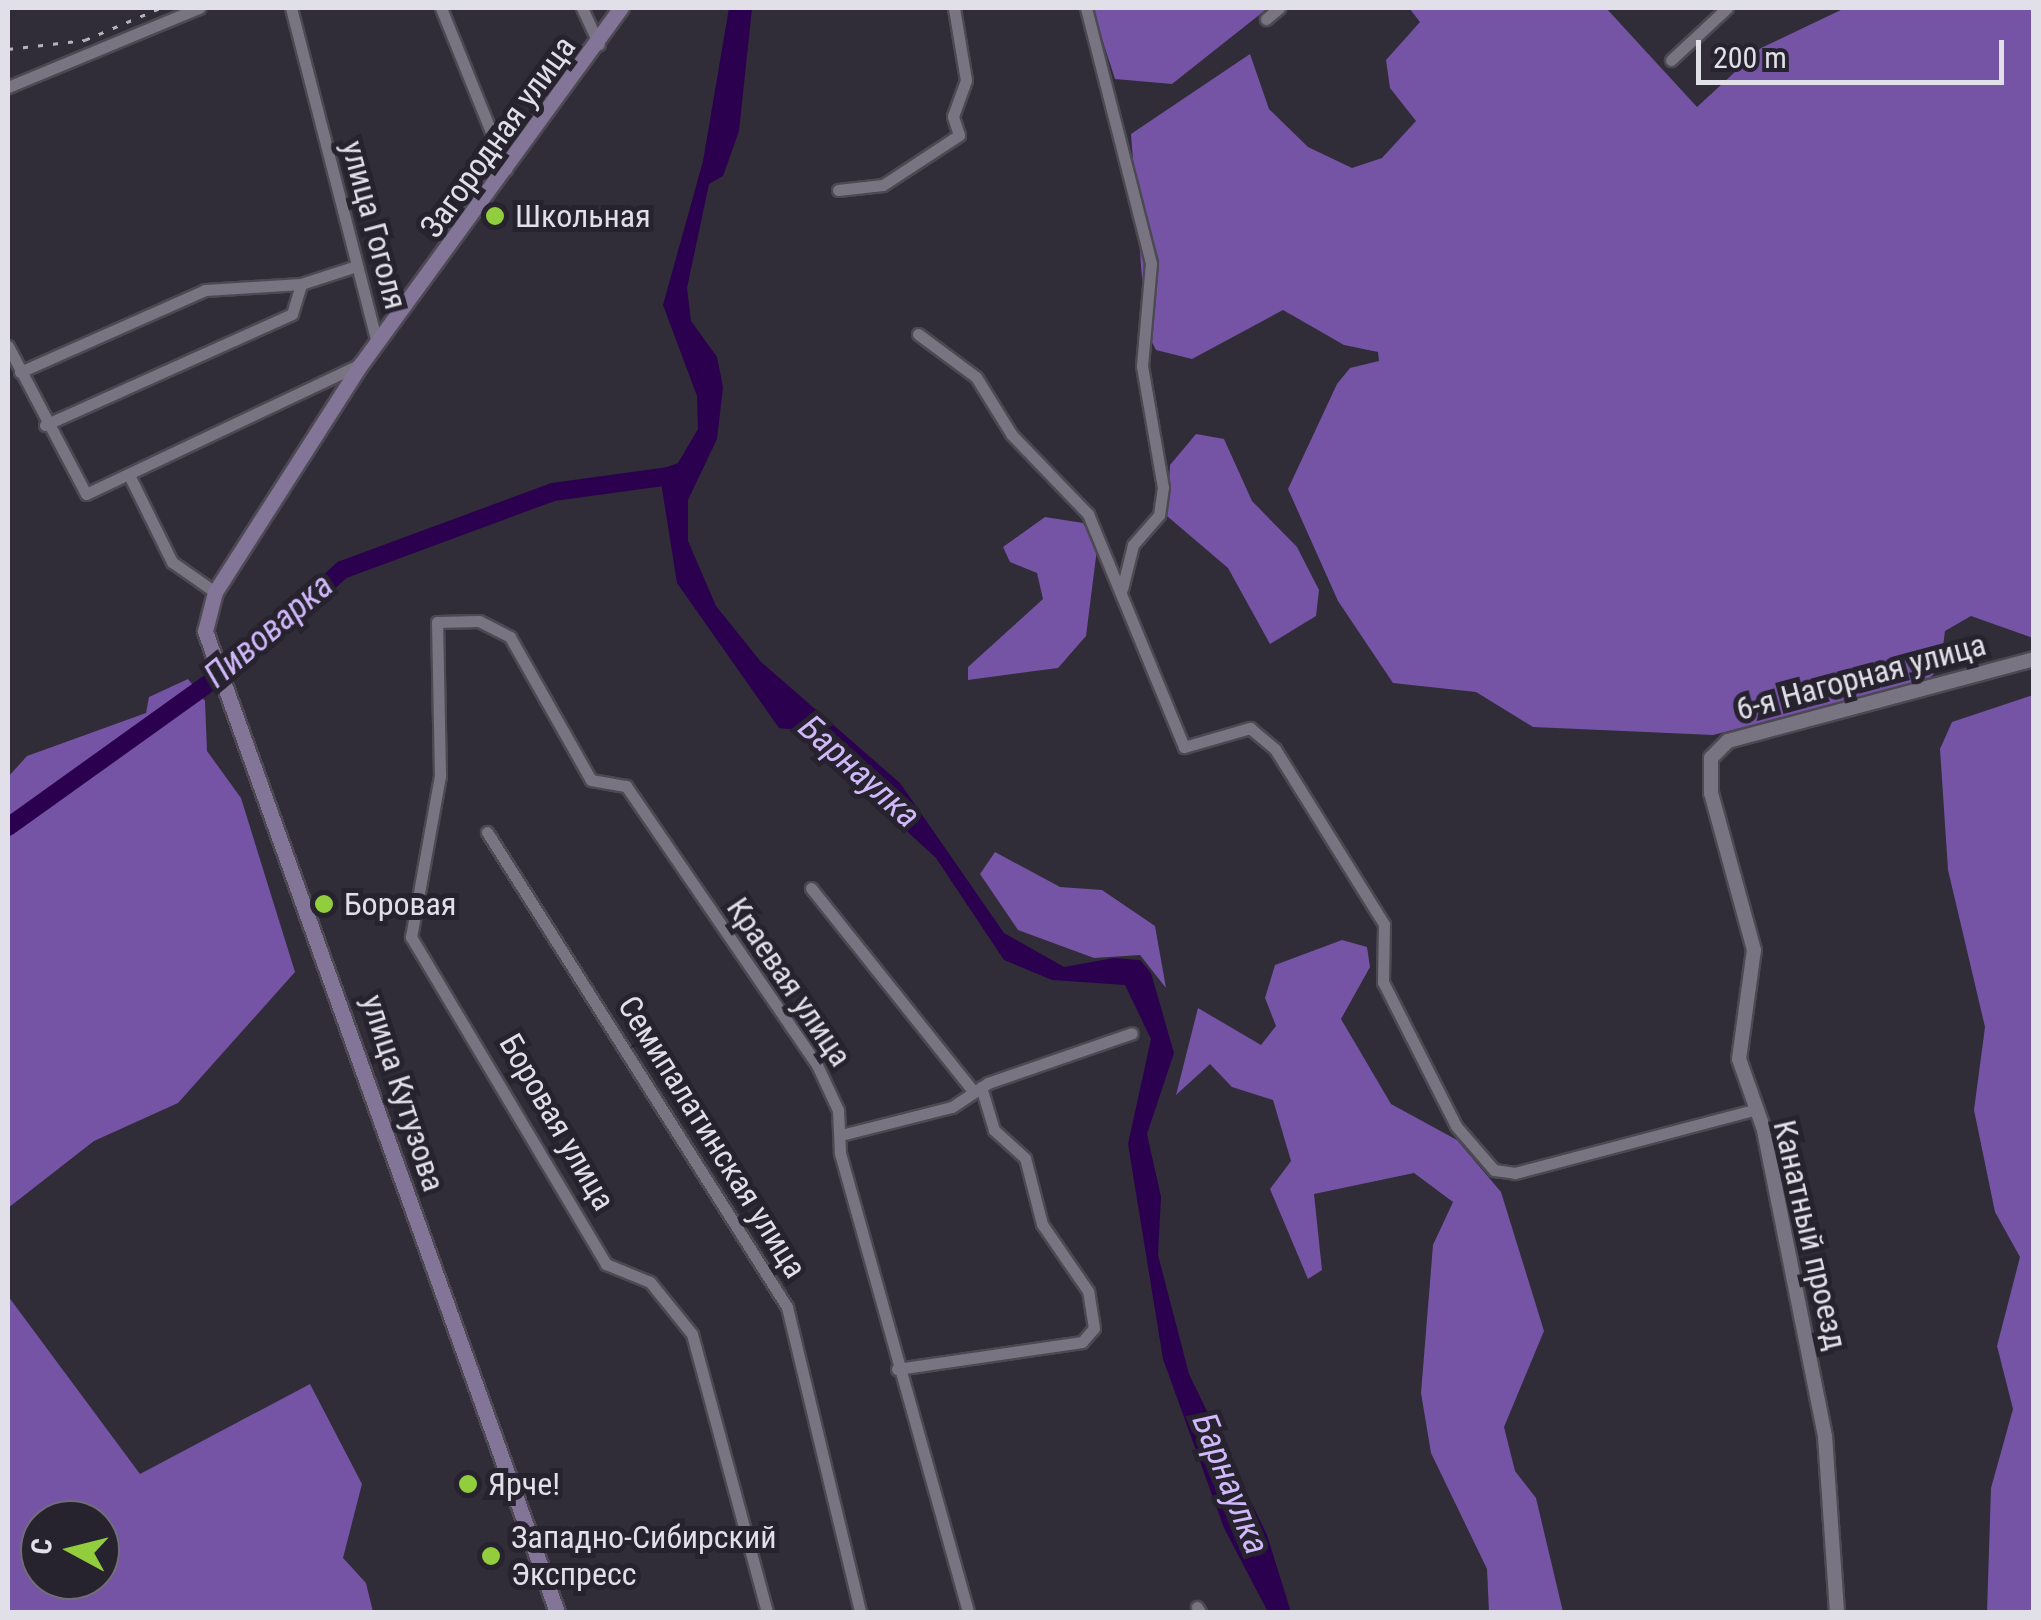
<!DOCTYPE html>
<html>
<head>
<meta charset="utf-8">
<style>
	body { margin:0 }
	#map { position:relative; width:2041px; height:1620px; overflow:hidden; background:#302c38; font-family:"Roboto Condensed",sans-serif }
	div>[style] { position:absolute }
	.forest>* { inset:0; background:#7553a5 }
	.water>* { inset:0; background:#2b004f }
	.river>* { height:18px; margin:-9px; padding:0 9px; transform-origin:9px; border-radius:9px; background:#2b004f }
	.roads { filter:drop-shadow(2px 0 #4c4953) drop-shadow(-2px 0 #4c4953) drop-shadow(0 2px #4c4953) drop-shadow(0 -2px #4c4953) }
	.minor>* { height:11px; margin:-5.5px; padding:0 5.5px; transform-origin:5.5px; border-radius:5.5px; background:#797482 }
	.tertiary>* { height:14px; margin:-7px; padding:0 7px; transform-origin:7px; border-radius:7px; background:#797482 }
	.secondary>* { height:15px; margin:-7.5px; padding:0 7.5px; transform-origin:7.5px; border-radius:7.5px; background:#827597 }
	.rail>* { height:2.5px; margin-top:-1.25px; transform-origin:0; background:repeating-linear-gradient(90deg,#b6b3bc 0 5px,transparent 0 15px) }
	.dots>* { width:28px; height:28px; translate:-50% -50%; box-sizing:border-box; border:5px solid #26222e; border-radius:50% }
	span { translate:-50% -50%; white-space:nowrap; text-align:center; line-height:1.15; -webkit-text-stroke:10px #26222e; paint-order:stroke }
	.street-label { font-size:32px; color:#e1dfe7 }
	.poi-label { font-size:32px; color:#e1dfe7 }
	.left { translate:0 -50%; text-align:left }
	.water-label { font-size:35px; color:#d0b8fa; font-style:italic }
	.frame { position:absolute; inset:0; border:10px solid #e1dfe7; pointer-events:none }
	.north { position:absolute; left:20px; top:1500px; width:100px; height:100px; box-sizing:border-box; background:#26222e; border:2px solid #716e78; border-radius:50%; rotate:277deg; font-size:28px; font-weight:700; line-height:40px; text-align:center; color:#e1dfe7 }
	.north::after { content:''; display:block; margin:auto; width:35px; height:45px; background:#92cd3e; clip-path:polygon(50% 0,100% 100%,50% 72%,0 100%) }
	.scale { position:absolute; left:1696px; top:40px; width:308px; height:45px; box-sizing:border-box; border:5px solid #e1dfe7; border-top:0; padding-left:12px; font-size:30px; line-height:35px; white-space:nowrap; color:#e1dfe7; -webkit-text-stroke:8px #26222e; paint-order:stroke }
</style>
</head>
<body>
<div id="map">
	<div class="forest">
		<div style="clip-path:polygon(1092px 8px,1268px 8px,1172px 84px,1115px 79px)"></div>
		<div style="clip-path:polygon(1409px 8px,1606px 8px,1697px 107px,1761px 48px,1845px 8px,2033px 8px,2033px 638px,1971px 616px,1945px 631px,1940px 669px,1927px 680px,1713px 735px,1533px 727px,1476px 692px,1393px 683px,1338px 601px,1288px 489px,1337px 384px,1350px 368px,1379px 361px,1378px 352px,1344px 345px,1283px 310px,1192px 359px,1156px 350px,1146px 331px,1131px 134px,1250px 54px,1269px 109px,1308px 147px,1352px 168px,1382px 158px,1416px 121px,1390px 88px,1386px 60px,1420px 22px)"></div>
		<div style="clip-path:polygon(1196px 434px,1224px 439px,1252px 501px,1297px 547px,1319px 590px,1316px 616px,1270px 644px,1228px 568px,1167px 516px,1170px 465px)"></div>
		<div style="clip-path:polygon(1045px 517px,1083px 523px,1097px 549px,1086px 636px,1058px 668px,968px 680px,968px 667px,1043px 599px,1037px 573px,1010px 562px,1003px 547px)"></div>
		<div style="clip-path:polygon(188px 679px,205px 701px,207px 751px,241px 798px,295px 972px,178px 1103px,94px 1141px,8px 1208px,8px 777px,27px 756px,146px 713px,149px 697px)"></div>
		<div style="clip-path:polygon(2033px 695px,2033px 1612px,1987px 1612px,1991px 1488px,2013px 1409px,1997px 1346px,2020px 1257px,1995px 1212px,1974px 1110px,1985px 1027px,1948px 870px,1940px 749px,1952px 722px)"></div>
		<div style="clip-path:polygon(995px 852px,1060px 887px,1102px 890px,1155px 926px,1166px 988px,1140px 955px,1094px 958px,1018px 930px,980px 874px)"></div>
		<div style="clip-path:polygon(1342px 940px,1367px 947px,1370px 967px,1341px 1019px,1391px 1104px,1457px 1140px,1501px 1192px,1544px 1331px,1504px 1427px,1515px 1471px,1536px 1498px,1563px 1612px,1489px 1612px,1487px 1569px,1431px 1453px,1421px 1393px,1433px 1245px,1453px 1202px,1414px 1173px,1314px 1194px,1322px 1270px,1308px 1279px,1270px 1189px,1291px 1161px,1273px 1100px,1232px 1087px,1210px 1064px,1176px 1095px,1198px 1008px,1261px 1045px,1276px 1026px,1265px 998px,1275px 965px)"></div>
		<div style="clip-path:polygon(evenodd,8px 1296px,140px 1474px,310px 1384px,362px 1484px,343px 1558px,366px 1583px,373px 1612px,8px 1612px,8px 1296px,40px 1520px,100px 1520px,100px 1580px,40px 1580px,40px 1520px)"></div>
	</div>
	<div class="water">
		<div style="clip-path:polygon(729px 8px,752px 8px,739px 131px,723px 176px,709px 184px,687px 288px,691px 321px,717px 357px,723px 387px,717px 439px,688px 500px,688px 541px,716px 606px,761px 662px,900px 783px,1004px 933px,1064px 967px,1114px 958px,1140px 960px,1151px 973px,1174px 1053px,1147px 1134px,1161px 1197px,1158px 1255px,1189px 1374px,1267px 1535px,1291px 1612px,1268px 1612px,1224px 1528px,1163px 1359px,1128px 1144px,1151px 1039px,1125px 985px,1052px 980px,1004px 960px,936px 858px,797px 730px,779px 728px,677px 583px,659px 470px,678px 463px,698px 429px,697px 396px,663px 305px,703px 161px)"></div>
	</div>
	<div class="river">
		<div style="left:8px;top:827px;width:290px;rotate:-35.6deg"></div>
		<div style="left:244px;top:658px;width:132px;rotate:-41.9deg"></div>
		<div style="left:342px;top:570px;width:225px;rotate:-20.3deg"></div>
		<div style="left:553px;top:492px;width:125px;rotate:-7.8deg"></div>
	</div>
	<div class="roads">
		<div class="minor">
			<div style="left:291px;top:8px;width:346px;rotate:75.6deg"></div>
			<div style="left:441px;top:8px;width:174px;rotate:68deg"></div>
			<div style="left:582px;top:8px;width:40px;rotate:65deg"></div>
			<div style="left:1086px;top:8px;width:263px;rotate:75.7deg"></div>
			<div style="left:1151px;top:263px;width:103px;rotate:95deg"></div>
			<div style="left:1142px;top:366px;width:123px;rotate:80.2deg"></div>
			<div style="left:1163px;top:487px;width:28px;rotate:98deg"></div>
			<div style="left:1159px;top:515px;width:40px;rotate:131deg"></div>
			<div style="left:1133px;top:545px;width:45px;rotate:104deg"></div>
			<div style="left:1266px;top:19px;width:17px;rotate:-40deg"></div>
			<div style="left:1671px;top:60px;width:76px;rotate:-42.9deg"></div>
			<div style="left:8px;top:87px;width:207px;rotate:-22.5deg"></div>
			<div style="left:838px;top:190px;width:45px;rotate:-6.3deg"></div>
			<div style="left:883px;top:185px;width:91px;rotate:-33.3deg"></div>
			<div style="left:959px;top:135px;width:20px;rotate:-108deg"></div>
			<div style="left:953px;top:116px;width:38px;rotate:-70deg"></div>
			<div style="left:966px;top:80px;width:73px;rotate:-99.5deg"></div>
			<div style="left:918px;top:334px;width:72px;rotate:36.6deg"></div>
			<div style="left:976px;top:377px;width:68px;rotate:58.2deg"></div>
			<div style="left:1012px;top:435px;width:110px;rotate:46.1deg"></div>
			<div style="left:1088px;top:514px;width:252px;rotate:67.6deg"></div>
			<div style="left:1184px;top:747px;width:69px;rotate:-16.1deg"></div>
			<div style="left:1250px;top:728px;width:33px;rotate:40deg"></div>
			<div style="left:1275px;top:749px;width:206px;rotate:58.1deg"></div>
			<div style="left:1384px;top:924px;width:58px;rotate:91deg"></div>
			<div style="left:1383px;top:982px;width:161px;rotate:63.1deg"></div>
			<div style="left:1456px;top:1126px;width:58px;rotate:49.2deg"></div>
			<div style="left:1494px;top:1170px;width:21px;rotate:8deg"></div>
			<div style="left:1515px;top:1173px;width:246px;rotate:-14.8deg"></div>
			<div style="left:8px;top:346px;width:167px;rotate:62.2deg"></div>
			<div style="left:86px;top:494px;width:304px;rotate:-25.3deg"></div>
			<div style="left:20px;top:372px;width:202px;rotate:-23.9deg"></div>
			<div style="left:205px;top:290px;width:96px;rotate:-3.6deg"></div>
			<div style="left:301px;top:284px;width:55px;rotate:-18.1deg"></div>
			<div style="left:45px;top:425px;width:271px;rotate:-24.2deg"></div>
			<div style="left:292px;top:314px;width:31px;rotate:-73deg"></div>
			<div style="left:129px;top:475px;width:97px;rotate:63.7deg"></div>
			<div style="left:172px;top:562px;width:52px;rotate:34.9deg"></div>
			<div style="left:487px;top:832px;width:562px;rotate:57.72deg"></div>
			<div style="left:787px;top:1307px;width:314px;rotate:76.5deg"></div>
			<div style="left:811px;top:888px;width:261px;rotate:51.4deg"></div>
			<div style="left:841px;top:1135px;width:114px;rotate:-14.2deg"></div>
			<div style="left:952px;top:1107px;width:43px;rotate:-33.7deg"></div>
			<div style="left:988px;top:1083px;width:152px;rotate:-19.1deg"></div>
			<div style="left:897px;top:1369px;width:187px;rotate:-8.3deg"></div>
			<div style="left:1082px;top:1342px;width:18px;rotate:-49deg"></div>
			<div style="left:1094px;top:1328px;width:37px;rotate:-99deg"></div>
			<div style="left:1088px;top:1291px;width:81px;rotate:-124.5deg"></div>
			<div style="left:1042px;top:1224px;width:68px;rotate:-104.4deg"></div>
			<div style="left:1025px;top:1158px;width:42px;rotate:-137.9deg"></div>
			<div style="left:994px;top:1130px;width:45px;rotate:-106.8deg"></div>
			<div style="left:1197px;top:1607px;width:6px;rotate:59deg"></div>
			<div style="left:767px;top:1612px;width:288px;rotate:-105.1deg"></div>
			<div style="left:692px;top:1334px;width:67px;rotate:-128.9deg"></div>
			<div style="left:650px;top:1282px;width:48px;rotate:-157.8deg"></div>
			<div style="left:606px;top:1264px;width:381px;rotate:-120.8deg"></div>
			<div style="left:411px;top:937px;width:164px;rotate:-79.8deg"></div>
			<div style="left:440px;top:776px;width:154px;rotate:-91.1deg"></div>
			<div style="left:437px;top:622px;width:42px;rotate:-1.4deg"></div>
			<div style="left:479px;top:621px;width:35px;rotate:27deg"></div>
			<div style="left:510px;top:637px;width:164px;rotate:60.5deg"></div>
			<div style="left:591px;top:780px;width:36px;rotate:10deg"></div>
			<div style="left:626px;top:786px;width:338px;rotate:55.6deg"></div>
			<div style="left:817px;top:1065px;width:50px;rotate:65deg"></div>
			<div style="left:838px;top:1110px;width:43px;rotate:87.3deg"></div>
			<div style="left:840px;top:1153px;width:477px;rotate:74.4deg"></div>
		</div>
		<div class="tertiary">
			<div style="left:1837px;top:1612px;width:176px;rotate:-93.9deg"></div>
			<div style="left:1825px;top:1436px;width:315px;rotate:-101.3deg"></div>
			<div style="left:1763px;top:1127px;width:72px;rotate:-109.4deg"></div>
			<div style="left:1739px;top:1059px;width:110px;rotate:-82.2deg"></div>
			<div style="left:1754px;top:950px;width:163px;rotate:-105.3deg"></div>
			<div style="left:1711px;top:793px;width:35px;rotate:-90deg"></div>
			<div style="left:1711px;top:758px;width:24px;rotate:-45deg"></div>
			<div style="left:1728px;top:741px;width:317px;rotate:-15deg"></div>
		</div>
		<div class="secondary">
			<div style="left:557px;top:1612px;width:1042px;rotate:-109.74deg"></div>
			<div style="left:205px;top:631px;width:40px;rotate:-75.6deg"></div>
			<div style="left:215px;top:592px;width:271px;rotate:-57.4deg"></div>
			<div style="left:361px;top:364px;width:441px;rotate:-53.9deg"></div>
		</div>
	</div>
	<div class="rail">
		<div style="left:8px;top:49px;width:78px;rotate:-6.7deg"></div>
		<div style="left:85px;top:40px;width:82px;rotate:-23.1deg"></div>
	</div>
	<div class="dots">
		<div style="left:495px;top:216px;background:#92cd3e"></div>
		<div style="left:324px;top:904px;background:#92cd3e"></div>
		<div style="left:468px;top:1484px;background:#92cd3e"></div>
		<div style="left:491px;top:1556px;background:#92cd3e"></div>
	</div>
	<div class="street-label">
		<span style="left:498px;top:137px;rotate:-54deg">Загородная улица</span>
		<span style="left:374px;top:225px;rotate:75deg">улица Гоголя</span>
		<span style="left:1861px;top:677px;rotate:-15deg">6-я Нагорная улица</span>
		<span style="left:789px;top:982px;rotate:56deg">Краевая улица</span>
		<span style="left:403px;top:1093px;rotate:72deg">улица Кутузова</span>
		<span style="left:557px;top:1122px;rotate:60deg">Боровая улица</span>
		<span style="left:712px;top:1137px;rotate:58deg">Семипалатинская улица</span>
		<span style="left:1810px;top:1235px;rotate:77deg">Канатный проезд</span>
	</div>
	<div class="poi-label">
		<span class="left" style="left:515px;top:216px">Школьная</span>
		<span class="left" style="left:344px;top:904px">Боровая</span>
		<span class="left" style="left:488px;top:1484px">Ярче!</span>
		<span class="left" style="left:511px;top:1556px">Западно-Сибирский<br>Экспресс</span>
	</div>
	<div class="water-label">
		<span style="left:269px;top:631px;rotate:-40deg">Пивоварка</span>
		<span style="left:859px;top:772px;rotate:42deg">Барнаулка</span>
		<span style="left:1230px;top:1484px;rotate:68deg">Барнаулка</span>
	</div>
	<div class="frame"></div>
	<div class="north">С</div>
	<div class="scale">200 m</div>
</div>
</body>
</html>
